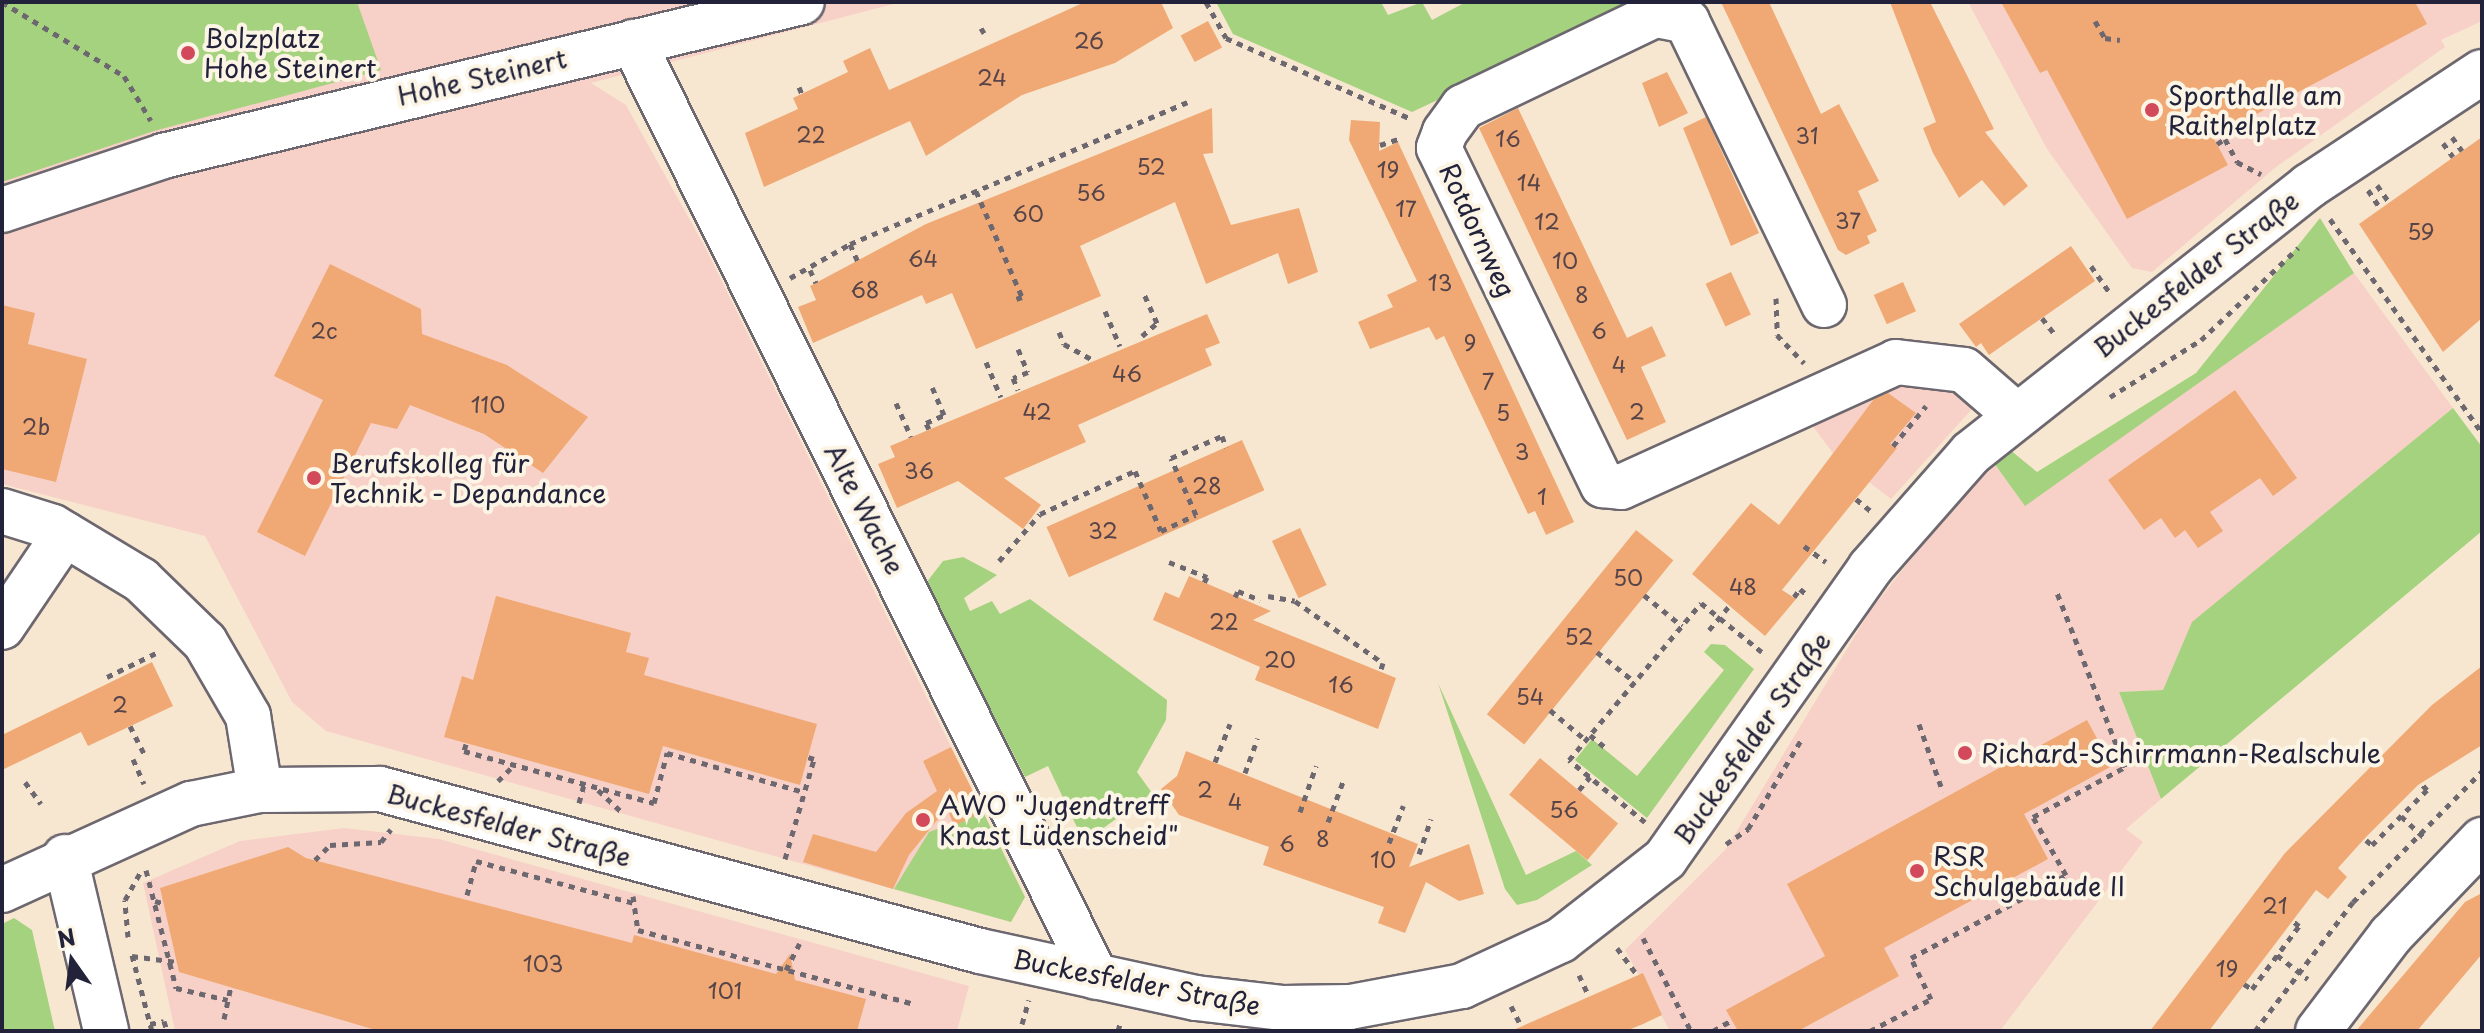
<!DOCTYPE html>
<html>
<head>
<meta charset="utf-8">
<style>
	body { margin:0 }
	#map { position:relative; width:2484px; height:1033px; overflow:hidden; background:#f8e7d0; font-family:"Playpen Sans",sans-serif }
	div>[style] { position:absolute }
	.built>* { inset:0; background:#f7d1c7 }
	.green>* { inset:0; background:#a5d27f }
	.building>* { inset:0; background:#f0a974; transform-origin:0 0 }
	.path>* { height:5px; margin-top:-2.5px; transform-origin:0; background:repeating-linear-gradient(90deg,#6d676f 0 6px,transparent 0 12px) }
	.roads { filter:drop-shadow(2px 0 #6d676f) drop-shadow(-2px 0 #6d676f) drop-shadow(0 2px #6d676f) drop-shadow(0 -2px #6d676f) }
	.minor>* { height:44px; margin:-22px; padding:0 22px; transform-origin:22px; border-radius:22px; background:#fff }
	.dots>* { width:22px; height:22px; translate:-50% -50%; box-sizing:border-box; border:4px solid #fcf5e5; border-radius:50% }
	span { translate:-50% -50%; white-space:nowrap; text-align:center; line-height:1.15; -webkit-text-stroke:8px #fcf5e5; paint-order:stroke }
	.number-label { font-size:22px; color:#564449 }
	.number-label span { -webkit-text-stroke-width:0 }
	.poi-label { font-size:26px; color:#22223b }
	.left { translate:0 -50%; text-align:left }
	.street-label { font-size:26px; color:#22223b }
	.frame { position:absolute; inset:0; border:4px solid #22223b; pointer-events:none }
	.north { position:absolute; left:32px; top:921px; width:80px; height:80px; -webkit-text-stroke:6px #fcf5e5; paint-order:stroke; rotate:346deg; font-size:22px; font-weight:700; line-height:32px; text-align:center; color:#22223b }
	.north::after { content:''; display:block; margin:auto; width:28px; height:36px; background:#22223b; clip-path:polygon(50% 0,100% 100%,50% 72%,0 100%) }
</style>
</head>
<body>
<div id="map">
	<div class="built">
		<div style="clip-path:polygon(2px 2px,901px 2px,591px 83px,626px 105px,706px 249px,1025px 897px,1011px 922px,326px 731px,292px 702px,205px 536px,2px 484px)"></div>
		<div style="clip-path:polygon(1968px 2px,2482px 2px,2482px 21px,2441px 40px,2445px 47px,2276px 167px,2152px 272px,2132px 268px,2047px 149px)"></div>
		<div style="clip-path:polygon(2354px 273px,2453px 408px,2193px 622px,2163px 690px,2119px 692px,2161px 799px,2126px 829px,2143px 842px,2000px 1031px,1670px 1031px,1625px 950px,1726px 849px,1870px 611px,1948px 512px,1994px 463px,2025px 505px)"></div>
		<div style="clip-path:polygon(1937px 378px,1972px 409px,1891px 499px,1835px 456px,1803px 413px,1855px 388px)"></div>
		<div style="clip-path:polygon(344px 828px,439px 839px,969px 986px,957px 1031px,175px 1031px,143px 883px,240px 841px)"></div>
	</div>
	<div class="green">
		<div style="clip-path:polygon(2px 2px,357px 2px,381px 70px,154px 131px,2px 182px)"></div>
		<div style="clip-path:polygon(1216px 2px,1381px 2px,1388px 15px,1422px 2px,1432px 20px,1466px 2px,1646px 2px,1412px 112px,1233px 34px)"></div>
		<div style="clip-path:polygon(2320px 218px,2354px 273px,2025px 506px,1994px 463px,2009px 449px,2037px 472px,2196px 373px)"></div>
		<div style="clip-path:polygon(2453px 408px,2482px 447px,2482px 531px,2161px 799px,2119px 692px,2163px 690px,2192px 622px)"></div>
		<div style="clip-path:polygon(963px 557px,997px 575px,964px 598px,970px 611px,992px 601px,1000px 614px,1030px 599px,1167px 700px,1166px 720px,1137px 772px,1152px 793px,1084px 842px,1048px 766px,1025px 777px,926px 583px,943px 561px)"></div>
		<div style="clip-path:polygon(1711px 644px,1725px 645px,1754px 669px,1647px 818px,1575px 760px,1592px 739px,1637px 776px,1724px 670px,1704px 652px)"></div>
		<div style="clip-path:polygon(1438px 683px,1526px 875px,1576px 851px,1592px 865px,1537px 900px,1517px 905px,1505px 889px)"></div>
		<div style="clip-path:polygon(983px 812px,1025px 897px,1011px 922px,894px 889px,929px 832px)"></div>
		<div style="clip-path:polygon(14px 918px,32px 930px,55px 1031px,2px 1031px,2px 924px)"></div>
	</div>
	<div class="building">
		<div style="clip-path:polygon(1085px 2px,1161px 2px,1173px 28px,1115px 63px,1022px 95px,926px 156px,910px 121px,764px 187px,745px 133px,798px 109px,793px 98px,848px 72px,843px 61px,870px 48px,889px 90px)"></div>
		<div style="clip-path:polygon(1721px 2px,1769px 2px,1821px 114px,1839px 104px,1879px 181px,1858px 191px,1877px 231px,1867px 236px,1870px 243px,1846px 255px,1838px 250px)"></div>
		<div style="clip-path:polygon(1890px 2px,1930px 2px,1994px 129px,1985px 132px,2028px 186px,2004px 206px,1982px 180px,1959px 198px,1933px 153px,1923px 128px,1936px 122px)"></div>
		<div style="clip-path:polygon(2001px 2px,2415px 2px,2427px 24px,2213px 137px,2228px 165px,2127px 219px,2047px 70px,2040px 73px)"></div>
		<div style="left:1208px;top:21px;width:30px;height:31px;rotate:62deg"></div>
		<div style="clip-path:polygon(1667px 72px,1688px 113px,1659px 127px,1642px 83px)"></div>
		<div style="clip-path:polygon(1212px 108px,1213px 153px,1203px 154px,1231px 225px,1299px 208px,1318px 272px,1288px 284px,1278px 253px,1206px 284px,1175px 202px,1080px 246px,1101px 296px,976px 349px,952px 293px,926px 304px,922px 295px,813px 343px,798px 307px,816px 300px,810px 286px,926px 224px)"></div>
		<div style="clip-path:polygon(1518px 108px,1627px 338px,1652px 326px,1666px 356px,1641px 367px,1666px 422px,1627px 440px,1479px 128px)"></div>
		<div style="clip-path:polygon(1706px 117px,1759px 233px,1731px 246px,1683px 128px)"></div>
		<div style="clip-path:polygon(1351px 120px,1380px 122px,1379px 151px,1398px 142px,1574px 522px,1546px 535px,1535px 511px,1528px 514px,1444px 336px,1436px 340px,1429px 327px,1370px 349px,1358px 322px,1393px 307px,1387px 295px,1417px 281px,1349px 140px)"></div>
		<div style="clip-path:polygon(2482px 137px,2482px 318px,2443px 352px,2359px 224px)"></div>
		<div style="clip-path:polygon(2071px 246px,2095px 281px,1989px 355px,1981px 343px,1976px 347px,1959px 324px)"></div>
		<div style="clip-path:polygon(330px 264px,421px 309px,422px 334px,507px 365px,588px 417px,543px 473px,484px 434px,410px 405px,397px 429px,371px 423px,305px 556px,257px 532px,323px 400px,274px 376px)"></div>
		<div style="left:1731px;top:272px;width:47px;height:28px;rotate:65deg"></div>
		<div style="left:1903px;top:282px;width:32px;height:32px;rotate:66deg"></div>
		<div style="clip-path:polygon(2px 305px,35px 313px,28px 344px,87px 359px,56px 482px,2px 469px)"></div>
		<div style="clip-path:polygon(1207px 314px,1220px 343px,1205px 349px,1212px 365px,1078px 425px,1086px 442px,1004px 478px,1041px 505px,1023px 529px,958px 481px,897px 508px,878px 464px,895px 457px,890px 446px)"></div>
		<div style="clip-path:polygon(2235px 390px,2297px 478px,2273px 496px,2260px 478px,2210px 512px,2223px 531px,2198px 548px,2185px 530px,2175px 538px,2161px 518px,2144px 530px,2108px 480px)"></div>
		<div style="clip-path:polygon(1888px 393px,1916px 413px,1890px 444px,1897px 448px,1782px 590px,1796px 599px,1765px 636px,1692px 574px,1751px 503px,1779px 525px,1874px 399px)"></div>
		<div style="left:1242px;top:440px;width:55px;height:214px;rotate:66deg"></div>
		<div style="left:1300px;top:528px;width:63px;height:31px;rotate:65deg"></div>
		<div style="left:1636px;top:530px;width:48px;height:237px;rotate:39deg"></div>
		<div style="clip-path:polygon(1189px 576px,1271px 611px,1253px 620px,1396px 678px,1378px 729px,1255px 680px,1260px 667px,1153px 620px,1165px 592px,1179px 598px)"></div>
		<div style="clip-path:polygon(496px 596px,631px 633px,626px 652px,649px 658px,644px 675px,817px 724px,800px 785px,663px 746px,649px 794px,444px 737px,462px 676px,473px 680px)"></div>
		<div style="clip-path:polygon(152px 662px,173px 706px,88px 746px,81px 732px,2px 770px,2px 735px)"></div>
		<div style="clip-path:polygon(2482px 666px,2482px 745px,2418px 785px,2366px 837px,2338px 868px,2347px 877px,2328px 899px,2316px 890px,2209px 1031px,2150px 1031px,2285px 853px,2432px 705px)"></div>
		<div style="clip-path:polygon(2087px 720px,2112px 766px,2024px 814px,2048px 859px,1884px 948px,1899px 976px,1798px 1031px,1738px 1031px,1726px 1010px,1825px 956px,1787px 884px)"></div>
		<div style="clip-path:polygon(951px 747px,983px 812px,954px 826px,947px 808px,909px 855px,893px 889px,803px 862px,813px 834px,876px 852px,906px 813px,937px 791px,923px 761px)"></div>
		<div style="clip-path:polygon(1186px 751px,1418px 844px,1409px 867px,1469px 844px,1484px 894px,1459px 901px,1426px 882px,1405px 933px,1378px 923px,1384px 907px,1263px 865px,1269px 847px,1179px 815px,1161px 789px,1177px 776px)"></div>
		<div style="left:1540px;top:758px;width:102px;height:48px;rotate:40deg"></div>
		<div style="clip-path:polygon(288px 847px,306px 858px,632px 943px,634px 935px,776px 974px,790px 954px,795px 980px,866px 999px,857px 1031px,379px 1031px,179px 972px,160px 888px)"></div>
		<div style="clip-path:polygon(2482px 893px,2482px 954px,2417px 1031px,2356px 1031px,2465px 902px)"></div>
		<div style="clip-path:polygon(1643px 973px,1662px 1015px,1643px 1024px,1626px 1031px,1511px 1031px)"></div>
	</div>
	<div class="path">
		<div style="left:2px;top:2px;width:143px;rotate:31.2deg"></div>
		<div style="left:124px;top:76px;width:52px;rotate:59deg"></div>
		<div style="left:1206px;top:2px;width:41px;rotate:60.9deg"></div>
		<div style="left:1226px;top:38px;width:202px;rotate:23.6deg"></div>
		<div style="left:2095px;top:21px;width:20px;rotate:60deg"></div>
		<div style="left:2105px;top:38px;width:15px;rotate:8deg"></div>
		<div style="left:981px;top:28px;width:6px;rotate:59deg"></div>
		<div style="left:799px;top:87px;width:8px;rotate:67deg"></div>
		<div style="left:2452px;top:137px;width:17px;rotate:54deg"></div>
		<div style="left:2443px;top:143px;width:17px;rotate:54deg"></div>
		<div style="left:2217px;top:144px;width:9px;rotate:-32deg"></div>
		<div style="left:2225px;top:139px;width:26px;rotate:62deg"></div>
		<div style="left:2237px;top:162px;width:27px;rotate:27deg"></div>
		<div style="left:1380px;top:145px;width:22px;rotate:-18deg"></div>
		<div style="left:2377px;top:185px;width:21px;rotate:55deg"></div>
		<div style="left:2368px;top:190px;width:22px;rotate:56deg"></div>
		<div style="left:976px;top:191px;width:116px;rotate:66.5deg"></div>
		<div style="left:1022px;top:297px;width:6px;rotate:162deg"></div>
		<div style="left:2330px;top:219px;width:262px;rotate:54.6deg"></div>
		<div style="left:850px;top:244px;width:20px;rotate:66deg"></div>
		<div style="left:2091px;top:266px;width:35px;rotate:55deg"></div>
		<div style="left:810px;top:270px;width:14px;rotate:65deg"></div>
		<div style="left:790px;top:278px;width:69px;rotate:-29.5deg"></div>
		<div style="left:850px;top:244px;width:366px;rotate:-22.8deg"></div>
		<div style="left:1776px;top:298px;width:37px;rotate:88deg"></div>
		<div style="left:1777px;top:335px;width:39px;rotate:46deg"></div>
		<div style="left:1105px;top:311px;width:38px;rotate:67deg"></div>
		<div style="left:2042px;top:318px;width:23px;rotate:52deg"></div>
		<div style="left:1059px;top:332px;width:13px;rotate:67deg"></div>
		<div style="left:1064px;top:344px;width:31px;rotate:29deg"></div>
		<div style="left:1142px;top:336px;width:20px;rotate:-41deg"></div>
		<div style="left:1157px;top:323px;width:32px;rotate:-114deg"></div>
		<div style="left:1018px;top:349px;width:25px;rotate:67deg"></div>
		<div style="left:1028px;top:372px;width:16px;rotate:158deg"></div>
		<div style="left:1013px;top:378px;width:13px;rotate:67deg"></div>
		<div style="left:986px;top:362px;width:38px;rotate:67deg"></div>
		<div style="left:2110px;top:397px;width:107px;rotate:-32.1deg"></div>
		<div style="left:2201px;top:340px;width:134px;rotate:-43.5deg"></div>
		<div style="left:896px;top:403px;width:37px;rotate:66deg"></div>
		<div style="left:929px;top:429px;width:7px;rotate:-117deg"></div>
		<div style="left:926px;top:423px;width:20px;rotate:-24deg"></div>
		<div style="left:944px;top:415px;width:30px;rotate:-113deg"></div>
		<div style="left:1893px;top:446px;width:52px;rotate:-50.5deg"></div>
		<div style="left:1856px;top:499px;width:19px;rotate:39deg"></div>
		<div style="left:1804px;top:546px;width:27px;rotate:36deg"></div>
		<div style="left:999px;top:561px;width:62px;rotate:-48.9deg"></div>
		<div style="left:1040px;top:514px;width:104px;rotate:-24.4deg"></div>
		<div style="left:1135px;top:471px;width:65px;rotate:66.6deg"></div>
		<div style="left:1161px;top:531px;width:38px;rotate:-25deg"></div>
		<div style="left:1196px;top:515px;width:62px;rotate:-113.7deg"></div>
		<div style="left:1171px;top:458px;width:56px;rotate:-23.3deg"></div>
		<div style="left:1222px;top:436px;width:12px;rotate:70deg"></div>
		<div style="left:1169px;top:562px;width:41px;rotate:21.5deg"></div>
		<div style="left:1207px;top:577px;width:7px;rotate:117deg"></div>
		<div style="left:1644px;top:595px;width:49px;rotate:39.2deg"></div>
		<div style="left:1268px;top:596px;width:27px;rotate:10deg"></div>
		<div style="left:1295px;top:601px;width:108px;rotate:35.2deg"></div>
		<div style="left:1383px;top:663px;width:9px;rotate:108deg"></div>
		<div style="left:1235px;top:597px;width:7px;rotate:-63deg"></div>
		<div style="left:1238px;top:591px;width:24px;rotate:22deg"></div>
		<div style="left:1794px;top:597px;width:10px;rotate:-53deg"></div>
		<div style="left:1800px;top:589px;width:8px;rotate:40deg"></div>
		<div style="left:1709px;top:630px;width:31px;rotate:-50deg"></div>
		<div style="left:1597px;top:652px;width:48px;rotate:38.3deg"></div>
		<div style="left:107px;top:677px;width:57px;rotate:-26.1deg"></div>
		<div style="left:1550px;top:710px;width:48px;rotate:40deg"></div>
		<div style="left:1919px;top:724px;width:72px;rotate:70.6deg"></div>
		<div style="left:130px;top:726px;width:31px;rotate:63deg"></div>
		<div style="left:1590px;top:735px;width:21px;rotate:39deg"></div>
		<div style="left:466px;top:744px;width:7px;rotate:106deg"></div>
		<div style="left:464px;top:751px;width:197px;rotate:15.3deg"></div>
		<div style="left:654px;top:803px;width:52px;rotate:-75.4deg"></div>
		<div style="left:667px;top:753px;width:142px;rotate:15.9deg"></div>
		<div style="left:133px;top:759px;width:27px;rotate:66deg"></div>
		<div style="left:1215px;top:762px;width:41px;rotate:-68.5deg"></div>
		<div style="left:1245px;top:773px;width:37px;rotate:-70deg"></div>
		<div style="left:498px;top:781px;width:23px;rotate:-45deg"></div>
		<div style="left:25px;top:782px;width:27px;rotate:54deg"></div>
		<div style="left:598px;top:790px;width:34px;rotate:43deg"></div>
		<div style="left:1579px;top:790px;width:17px;rotate:-50deg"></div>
		<div style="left:579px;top:803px;width:20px;rotate:-75deg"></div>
		<div style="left:1300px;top:812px;width:49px;rotate:-70.8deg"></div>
		<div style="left:2401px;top:816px;width:35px;rotate:43deg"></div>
		<div style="left:1328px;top:822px;width:46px;rotate:-69.6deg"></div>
		<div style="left:1645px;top:822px;width:98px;rotate:-140.8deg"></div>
		<div style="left:1569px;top:760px;width:205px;rotate:-49.9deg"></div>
		<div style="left:1701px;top:603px;width:78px;rotate:38.8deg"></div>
		<div style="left:2366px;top:840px;width:8px;rotate:40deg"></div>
		<div style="left:2372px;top:845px;width:78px;rotate:-45deg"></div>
		<div style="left:2427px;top:790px;width:9px;rotate:-131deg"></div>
		<div style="left:1389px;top:843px;width:40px;rotate:-69deg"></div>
		<div style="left:1726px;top:844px;width:27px;rotate:-34deg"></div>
		<div style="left:1748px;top:829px;width:104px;rotate:-59.2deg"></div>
		<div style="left:1419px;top:854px;width:37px;rotate:-71deg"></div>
		<div style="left:785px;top:859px;width:104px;rotate:-73.8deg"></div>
		<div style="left:814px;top:759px;width:6px;rotate:-162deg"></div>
		<div style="left:315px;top:860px;width:21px;rotate:-45deg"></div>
		<div style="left:330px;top:845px;width:51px;rotate:-3.4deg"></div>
		<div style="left:381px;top:842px;width:16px;rotate:-52deg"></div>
		<div style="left:476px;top:861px;width:163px;rotate:14.9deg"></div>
		<div style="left:146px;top:870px;width:122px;rotate:75.7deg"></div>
		<div style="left:176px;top:988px;width:53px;rotate:13deg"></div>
		<div style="left:467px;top:895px;width:35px;rotate:-75deg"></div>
		<div style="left:633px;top:896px;width:34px;rotate:82deg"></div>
		<div style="left:638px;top:930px;width:287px;rotate:15deg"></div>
		<div style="left:155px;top:901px;width:11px;rotate:15deg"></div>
		<div style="left:128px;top:937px;width:37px;rotate:-95deg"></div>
		<div style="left:125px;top:900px;width:31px;rotate:-61deg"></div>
		<div style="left:1643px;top:938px;width:105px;rotate:62.7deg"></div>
		<div style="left:1617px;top:948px;width:34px;rotate:53deg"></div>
		<div style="left:132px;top:955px;width:79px;rotate:75.3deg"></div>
		<div style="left:2277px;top:955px;width:39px;rotate:38deg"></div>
		<div style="left:132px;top:956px;width:45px;rotate:7.6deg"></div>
		<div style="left:786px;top:970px;width:30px;rotate:-63deg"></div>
		<div style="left:1579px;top:975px;width:23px;rotate:65deg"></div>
		<div style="left:2244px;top:984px;width:9px;rotate:32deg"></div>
		<div style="left:2252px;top:989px;width:79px;rotate:-53.3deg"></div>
		<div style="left:2299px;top:926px;width:8px;rotate:-140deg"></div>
		<div style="left:1511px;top:1006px;width:22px;rotate:63deg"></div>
		<div style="left:224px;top:1019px;width:35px;rotate:-78deg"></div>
		<div style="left:150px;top:1024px;width:14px;rotate:-12deg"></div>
		<div style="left:164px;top:1021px;width:10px;rotate:73deg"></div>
		<div style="left:1022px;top:1024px;width:25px;rotate:-74deg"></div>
		<div style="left:1118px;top:1031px;width:11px;rotate:-75deg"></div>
		<div style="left:1713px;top:1031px;width:22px;rotate:-30deg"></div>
		<div style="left:1870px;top:1031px;width:69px;rotate:-27.7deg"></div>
		<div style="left:1931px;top:999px;width:46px;rotate:-116deg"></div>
		<div style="left:1911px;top:958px;width:176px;rotate:-28.2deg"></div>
		<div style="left:2066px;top:875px;width:67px;rotate:-119.6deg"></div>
		<div style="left:2033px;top:817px;width:105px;rotate:-28.5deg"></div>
		<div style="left:2125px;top:767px;width:190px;rotate:-111.3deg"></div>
		<div style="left:2255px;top:1031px;width:162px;rotate:-52.8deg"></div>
		<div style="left:2353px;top:902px;width:184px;rotate:-45.4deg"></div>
	</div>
	<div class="roads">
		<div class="minor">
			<div style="left:633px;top:42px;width:1043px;rotate:63.66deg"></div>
			<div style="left:2px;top:210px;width:170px;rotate:-18.5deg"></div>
			<div style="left:163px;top:156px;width:657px;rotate:-13.55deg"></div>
			<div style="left:1824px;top:305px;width:315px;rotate:-115.8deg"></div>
			<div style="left:1687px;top:21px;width:33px;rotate:-169deg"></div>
			<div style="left:1655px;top:15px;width:213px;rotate:154.4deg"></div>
			<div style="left:1463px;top:107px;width:31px;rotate:126deg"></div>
			<div style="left:1445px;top:132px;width:17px;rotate:111deg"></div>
			<div style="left:1439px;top:148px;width:375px;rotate:64.1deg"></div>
			<div style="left:1603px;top:485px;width:18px;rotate:6deg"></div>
			<div style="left:1621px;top:487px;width:302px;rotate:-24.4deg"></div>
			<div style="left:1896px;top:362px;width:68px;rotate:6.7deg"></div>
			<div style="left:1964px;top:370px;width:67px;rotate:40.8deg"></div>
			<div style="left:2px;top:511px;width:53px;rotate:17.4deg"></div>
			<div style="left:53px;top:527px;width:103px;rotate:31.1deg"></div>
			<div style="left:141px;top:580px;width:89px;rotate:44.1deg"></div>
			<div style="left:205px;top:642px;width:86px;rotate:59.8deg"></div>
			<div style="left:248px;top:716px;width:75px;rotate:80.8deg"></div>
			<div style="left:2px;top:627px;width:112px;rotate:-55.9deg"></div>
			<div style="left:65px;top:857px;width:179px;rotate:76.7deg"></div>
			<div style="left:2px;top:890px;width:208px;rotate:-24.5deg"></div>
			<div style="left:191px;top:804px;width:70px;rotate:-11.5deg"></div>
			<div style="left:260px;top:790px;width:120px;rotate:-0.5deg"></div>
			<div style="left:380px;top:789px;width:621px;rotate:15.11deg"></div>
			<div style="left:980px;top:951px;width:221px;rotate:12.3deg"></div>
			<div style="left:1196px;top:998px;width:88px;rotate:6.6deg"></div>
			<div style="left:1283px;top:1008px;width:67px;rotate:-0.9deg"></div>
			<div style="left:1350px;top:1007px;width:114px;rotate:-10.6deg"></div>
			<div style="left:1462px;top:986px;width:109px;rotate:-24.9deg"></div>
			<div style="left:1561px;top:940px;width:132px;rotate:-37.9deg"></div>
			<div style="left:1665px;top:859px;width:356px;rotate:-54.8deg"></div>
			<div style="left:1870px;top:568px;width:153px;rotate:-48.7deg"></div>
			<div style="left:1971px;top:453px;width:431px;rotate:-38.3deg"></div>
			<div style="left:2309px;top:186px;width:207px;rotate:-33.4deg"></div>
			<div style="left:2318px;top:1031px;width:121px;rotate:-52.8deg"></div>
			<div style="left:2391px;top:935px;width:132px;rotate:-46.2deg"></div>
		</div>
	</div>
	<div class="dots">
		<div style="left:188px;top:53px;background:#d1495b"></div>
		<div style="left:2152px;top:110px;background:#d1495b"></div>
		<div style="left:314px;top:478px;background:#d1495b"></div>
		<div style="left:1965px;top:753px;background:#d1495b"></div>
		<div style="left:923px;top:820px;background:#d1495b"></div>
		<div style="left:1917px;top:871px;background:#d1495b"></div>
	</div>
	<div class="number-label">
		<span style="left:1089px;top:40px">26</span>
		<span style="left:992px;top:77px">24</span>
		<span style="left:811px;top:134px">22</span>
		<span style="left:1807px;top:135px">31</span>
		<span style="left:1508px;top:138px">16</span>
		<span style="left:1151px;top:166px">52</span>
		<span style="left:1388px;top:169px">19</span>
		<span style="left:1529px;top:182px">14</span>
		<span style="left:1091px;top:192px">56</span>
		<span style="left:1406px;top:208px">17</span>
		<span style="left:1028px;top:213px">60</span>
		<span style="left:1848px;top:220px">37</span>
		<span style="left:1547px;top:221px">12</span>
		<span style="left:2421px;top:231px">59</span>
		<span style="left:923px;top:258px">64</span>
		<span style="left:1565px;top:260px">10</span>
		<span style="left:1440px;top:282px">13</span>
		<span style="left:865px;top:289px">68</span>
		<span style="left:1582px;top:294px">8</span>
		<span style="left:324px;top:330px">2c</span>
		<span style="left:1599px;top:330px">6</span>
		<span style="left:1470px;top:342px">9</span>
		<span style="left:1619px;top:364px">4</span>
		<span style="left:1127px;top:373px">46</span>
		<span style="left:1488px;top:381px">7</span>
		<span style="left:488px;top:404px">110</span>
		<span style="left:1037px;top:411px">42</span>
		<span style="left:1637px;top:411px">2</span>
		<span style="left:1503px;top:412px">5</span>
		<span style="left:36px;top:426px">2b</span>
		<span style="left:1522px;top:451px">3</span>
		<span style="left:919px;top:470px">36</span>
		<span style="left:1207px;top:485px">28</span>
		<span style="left:1542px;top:496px">1</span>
		<span style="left:1103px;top:530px">32</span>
		<span style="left:1628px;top:577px">50</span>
		<span style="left:1743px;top:586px">48</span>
		<span style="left:1224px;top:621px">22</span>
		<span style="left:1579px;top:636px">52</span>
		<span style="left:1280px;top:659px">20</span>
		<span style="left:1341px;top:684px">16</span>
		<span style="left:1530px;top:696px">54</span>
		<span style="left:120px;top:704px">2</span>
		<span style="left:1205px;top:789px">2</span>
		<span style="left:1235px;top:801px">4</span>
		<span style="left:1564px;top:809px">56</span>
		<span style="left:1323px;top:838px">8</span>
		<span style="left:1287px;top:843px">6</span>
		<span style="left:1383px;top:859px">10</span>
		<span style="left:2275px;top:905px">21</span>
		<span style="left:543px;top:963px">103</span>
		<span style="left:2227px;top:968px">19</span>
		<span style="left:725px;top:990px">101</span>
	</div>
	<div class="poi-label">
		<span class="left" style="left:204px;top:53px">Bolzplatz<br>Hohe Steinert</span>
		<span class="left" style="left:2168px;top:110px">Sporthalle am<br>Raithelplatz</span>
		<span class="left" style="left:330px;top:478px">Berufskolleg für<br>Technik - Depandance</span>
		<span class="left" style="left:1981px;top:753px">Richard-Schirrmann-Realschule</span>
		<span class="left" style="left:939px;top:820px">AWO "Jugendtreff<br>Knast Lüdenscheid"</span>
		<span class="left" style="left:1933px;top:871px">RSR<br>Schulgebäude II</span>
	</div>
	<div class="street-label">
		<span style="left:482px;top:77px;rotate:-13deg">Hohe Steinert</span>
		<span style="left:1478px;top:230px;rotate:65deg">Rotdornweg</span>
		<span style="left:2196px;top:274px;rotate:-38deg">Buckesfelder Straße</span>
		<span style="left:865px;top:509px;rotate:63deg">Alte Wache</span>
		<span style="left:1752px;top:738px;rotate:-55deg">Buckesfelder Straße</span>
		<span style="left:509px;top:825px;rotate:15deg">Buckesfelder Straße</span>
		<span style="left:1137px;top:982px;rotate:11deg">Buckesfelder Straße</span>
	</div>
	<div class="frame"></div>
	<div class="north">N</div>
</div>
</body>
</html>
